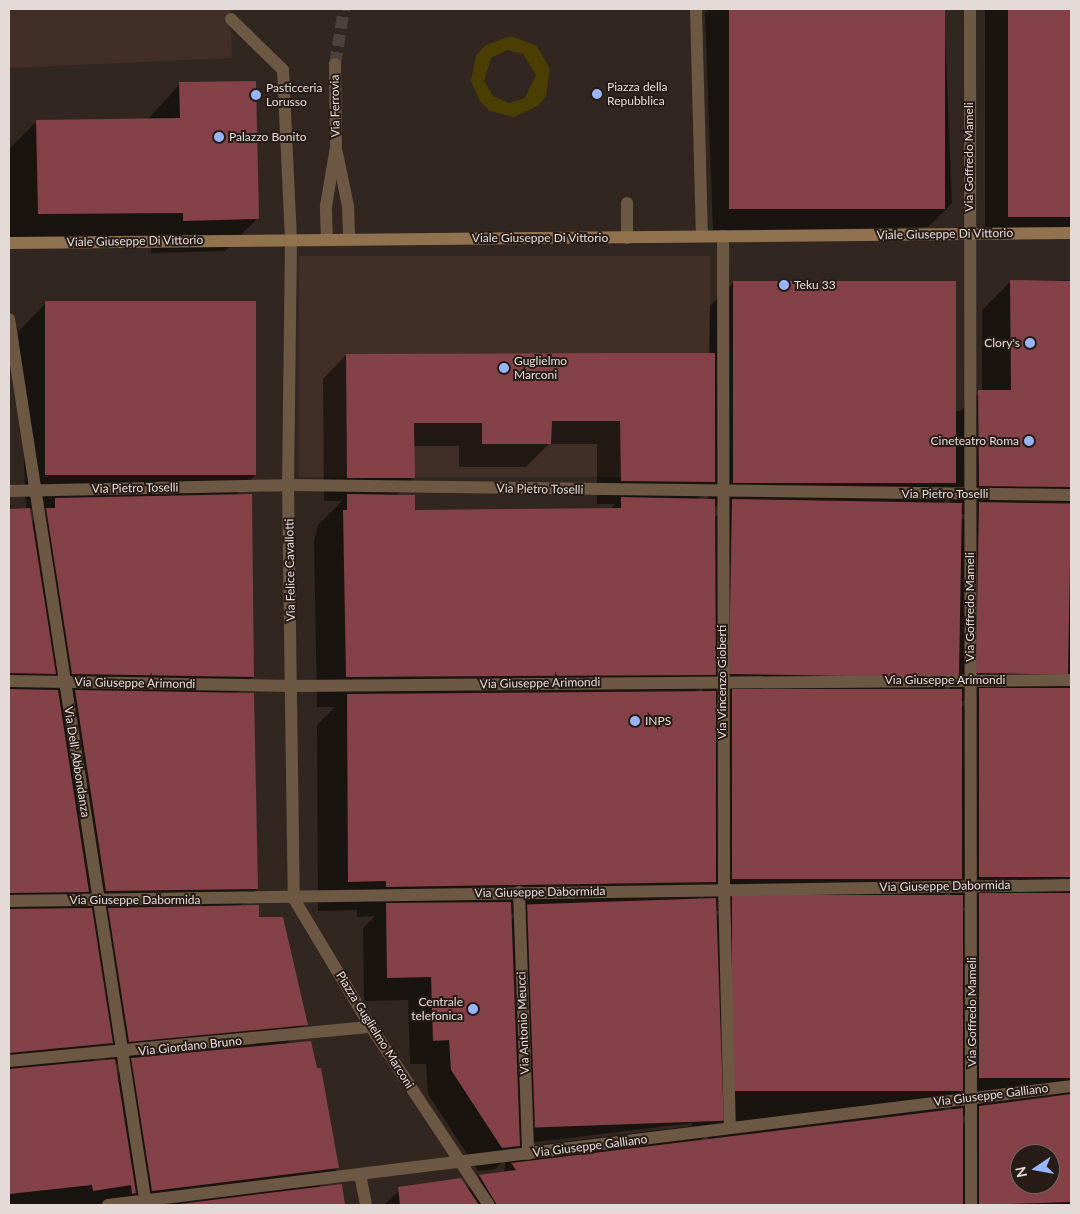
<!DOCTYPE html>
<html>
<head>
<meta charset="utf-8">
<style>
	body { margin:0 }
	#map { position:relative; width:1080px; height:1214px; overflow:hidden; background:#322621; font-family:Lato,sans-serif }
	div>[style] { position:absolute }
	.built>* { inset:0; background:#412e26; transform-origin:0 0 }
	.green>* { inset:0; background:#4a3e02 }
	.shadow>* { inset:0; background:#0007; transform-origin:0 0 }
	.building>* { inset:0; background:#844147; transform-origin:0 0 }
	.street-tunnel>* { height:12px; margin-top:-6px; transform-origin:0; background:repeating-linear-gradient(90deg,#4d413c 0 12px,transparent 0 18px) }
	.lane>* { height:12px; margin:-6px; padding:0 6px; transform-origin:6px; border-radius:6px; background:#6c5843 }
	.street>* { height:12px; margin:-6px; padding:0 6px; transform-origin:6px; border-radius:6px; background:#6c5843 }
	.secondary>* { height:12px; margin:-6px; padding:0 6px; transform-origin:6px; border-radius:6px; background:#91724f }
	.dots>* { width:14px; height:14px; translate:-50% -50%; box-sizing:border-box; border:2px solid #281c17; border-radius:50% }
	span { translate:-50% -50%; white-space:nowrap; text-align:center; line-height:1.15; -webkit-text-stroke:4px #281c17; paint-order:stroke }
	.poi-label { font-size:12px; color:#e4dbd8 }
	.left { translate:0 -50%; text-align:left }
	.right { translate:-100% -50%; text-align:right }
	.street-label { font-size:12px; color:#e4dbd8 }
	.frame { position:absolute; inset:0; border:10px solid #e4dbd8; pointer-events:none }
	.north { position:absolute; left:1010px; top:1144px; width:50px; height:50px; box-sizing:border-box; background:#281c17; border:1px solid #736864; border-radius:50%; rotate:258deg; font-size:14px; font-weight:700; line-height:20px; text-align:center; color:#e4dbd8 }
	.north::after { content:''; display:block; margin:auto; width:18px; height:22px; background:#98b5fd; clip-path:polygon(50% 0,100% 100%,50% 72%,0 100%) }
</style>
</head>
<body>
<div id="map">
	<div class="built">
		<div style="clip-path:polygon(9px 9px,230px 9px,232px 58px,9px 68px)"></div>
		<div style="left:299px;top:256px;width:411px;height:221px"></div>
	</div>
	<div class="green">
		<div style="clip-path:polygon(evenodd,511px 36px,537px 46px,550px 69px,546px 96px,538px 106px,514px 117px,490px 111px,481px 103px,471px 81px,476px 55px,486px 45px,511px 36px,507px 50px,523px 54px,536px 75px,525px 98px,509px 103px,493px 96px,484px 81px,491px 58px,507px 50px)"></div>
	</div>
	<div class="shadow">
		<div style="clip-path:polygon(709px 9px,944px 9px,952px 203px,928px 227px,713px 232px,705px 13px)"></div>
		<div style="left:985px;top:9px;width:86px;height:230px"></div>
		<div style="clip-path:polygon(180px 84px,258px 218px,225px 251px,151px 253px,151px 245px,9px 247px,9px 149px,36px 122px,147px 120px)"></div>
		<div style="clip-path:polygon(evenodd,1071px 280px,1071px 1205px,384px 1205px,402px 1188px,467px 1189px,480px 1176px,504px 1173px,506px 1158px,495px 1169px,478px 1171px,428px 1094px,426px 1064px,410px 1064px,408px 1000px,364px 1001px,363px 928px,375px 916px,357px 917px,357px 910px,318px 911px,317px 725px,335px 707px,317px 707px,314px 541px,318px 525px,342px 501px,324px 501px,323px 379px,346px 355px,709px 354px,710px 306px,733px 283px,959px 412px,982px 391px,982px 310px,1011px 281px,1071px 280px,549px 444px,597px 444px,597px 504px,615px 504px,610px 510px,413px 511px,396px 496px,413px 478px,413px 446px,459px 446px,459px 467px,526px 467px,549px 444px,1071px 280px,709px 487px,708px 500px,696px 500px,709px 487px,1071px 280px,950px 496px,950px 503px,943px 503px,950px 496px,1071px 280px,714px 506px,726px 506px,714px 518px,714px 506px,1071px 280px,961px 514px,968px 514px,961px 521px,961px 514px,1071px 280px,950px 683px,950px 690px,943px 690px,950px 683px,1071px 280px,702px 686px,702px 692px,696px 692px,702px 686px,1071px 280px,961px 701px,968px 701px,961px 708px,961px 701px,1071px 280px,714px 704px,721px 704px,714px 710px,714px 704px,1071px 280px,950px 889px,950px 896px,943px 896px,950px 889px,1071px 280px,703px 894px,703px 900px,696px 900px,703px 894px,1071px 280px,969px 906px,961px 914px,961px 907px,969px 906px,1071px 280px,715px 911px,721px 911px,715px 917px,715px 911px,1071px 280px,510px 914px,516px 914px,511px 920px,510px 914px,1071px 280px,951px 1102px,951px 1110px,941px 1112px,951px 1102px,1071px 280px,971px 1115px,962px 1125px,962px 1116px,971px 1115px,1071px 280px,692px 1123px,692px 1126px,530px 1146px,529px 1143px,692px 1123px,1071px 280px,708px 1133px,708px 1140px,700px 1141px,708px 1133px,1071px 280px,1020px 1154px,1050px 1154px,1050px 1184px,1020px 1184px,1020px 1154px)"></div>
		<div style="clip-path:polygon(evenodd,45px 304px,256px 474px,235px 496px,253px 677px,235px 694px,257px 889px,239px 907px,258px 919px,306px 1024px,286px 1044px,338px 1168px,317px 1189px,341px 1186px,344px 1205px,9px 1205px,9px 498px,14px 522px,31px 523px,46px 508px,26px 509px,18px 332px,45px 304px,103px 1051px,105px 1061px,91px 1063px,103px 1051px,45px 304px,128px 1062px,116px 1075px,115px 1064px,128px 1062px)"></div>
	</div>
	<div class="building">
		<div style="left:729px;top:9px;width:216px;height:200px"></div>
		<div style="left:1008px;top:9px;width:63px;height:208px"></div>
		<div style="clip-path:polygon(256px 81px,259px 219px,183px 221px,183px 213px,38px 214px,36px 120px,180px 118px,179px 82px)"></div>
		<div style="clip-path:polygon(1010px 280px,1071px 281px,1071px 487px,979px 486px,978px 390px,1011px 390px)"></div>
		<div style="left:733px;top:281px;width:223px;height:202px"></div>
		<div style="left:256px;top:301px;width:174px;height:211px;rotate:90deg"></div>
		<div style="clip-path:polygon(620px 353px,715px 353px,715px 482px,621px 481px,620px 421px,552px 421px,551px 444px,482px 444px,482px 423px,414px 423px,415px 478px,347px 478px,346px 354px)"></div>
		<div style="clip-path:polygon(252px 494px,254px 677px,72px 674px,46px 508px,55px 508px,55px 498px)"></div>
		<div style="clip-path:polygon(347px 494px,415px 495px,415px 510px,621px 508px,621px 497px,715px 499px,716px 675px,346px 677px,343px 510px,347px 510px)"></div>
		<div style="left:732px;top:499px;width:230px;height:175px;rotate:1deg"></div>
		<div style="left:979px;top:502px;width:92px;height:171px;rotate:1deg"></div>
		<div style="clip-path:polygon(30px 508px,56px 674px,9px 673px,9px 509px)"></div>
		<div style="left:1071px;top:688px;width:189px;height:92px;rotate:90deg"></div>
		<div style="clip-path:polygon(9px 689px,58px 690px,89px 892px,9px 893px)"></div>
		<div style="left:962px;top:689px;width:190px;height:230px;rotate:90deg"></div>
		<div style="clip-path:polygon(75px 690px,254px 693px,258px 889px,106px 891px)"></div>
		<div style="clip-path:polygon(716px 691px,716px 882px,386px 887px,386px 881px,348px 882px,347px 694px)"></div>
		<div style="left:1071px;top:893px;width:185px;height:92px;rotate:90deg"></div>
		<div style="left:963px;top:895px;width:196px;height:231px;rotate:90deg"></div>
		<div style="left:716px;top:898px;width:223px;height:189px;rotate:88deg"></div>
		<div style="clip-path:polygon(511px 902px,520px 1146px,502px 1148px,451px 1070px,449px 1040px,433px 1041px,431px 977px,387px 978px,386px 903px)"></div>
		<div style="clip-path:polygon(259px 905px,259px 917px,283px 917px,308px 1025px,129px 1042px,108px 908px)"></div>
		<div style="clip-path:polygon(92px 908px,113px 1043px,9px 1053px,9px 909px)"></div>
		<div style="clip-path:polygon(311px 1041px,317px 1068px,321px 1068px,339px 1168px,152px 1191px,131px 1058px)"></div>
		<div style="clip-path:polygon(115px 1059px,136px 1193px,132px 1194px,131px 1185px,93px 1191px,92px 1185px,9px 1194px,9px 1069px)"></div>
		<div style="clip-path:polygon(evenodd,1071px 1094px,1071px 1202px,979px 1205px,979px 1106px,1071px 1094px,1020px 1154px,1050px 1154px,1050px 1184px,1020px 1184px,1020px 1154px)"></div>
		<div style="clip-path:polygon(963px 1108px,963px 1205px,497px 1205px,479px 1175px,516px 1170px,511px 1163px)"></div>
		<div style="clip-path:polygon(461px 1178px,479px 1205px,400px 1205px,398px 1187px)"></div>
		<div style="clip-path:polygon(342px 1184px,345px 1205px,172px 1205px)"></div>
	</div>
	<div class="street-tunnel">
		<div style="left:335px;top:64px;width:56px;rotate:-80.7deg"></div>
	</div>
	<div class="lane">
		<div style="left:696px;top:9px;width:227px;rotate:88.5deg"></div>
		<div style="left:627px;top:238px;width:35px;rotate:-90deg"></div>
	</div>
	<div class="street">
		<div style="left:970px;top:9px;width:1196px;rotate:89.95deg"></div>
		<div style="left:231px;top:19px;width:73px;rotate:44.4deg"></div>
		<div style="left:283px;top:70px;width:170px;rotate:87.3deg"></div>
		<div style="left:291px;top:240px;width:245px;rotate:90.7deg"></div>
		<div style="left:288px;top:485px;width:414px;rotate:89.2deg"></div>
		<div style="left:294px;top:899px;width:149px;rotate:59deg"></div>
		<div style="left:371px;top:1027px;width:214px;rotate:56.5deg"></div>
		<div style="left:337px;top:153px;width:54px;rotate:78.3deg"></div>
		<div style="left:348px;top:206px;width:34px;rotate:88deg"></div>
		<div style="left:723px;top:236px;width:652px;rotate:89.91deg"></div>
		<div style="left:724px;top:888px;width:240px;rotate:88.6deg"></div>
		<div style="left:327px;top:240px;width:34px;rotate:-92deg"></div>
		<div style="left:326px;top:206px;width:60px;rotate:-80.4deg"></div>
		<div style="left:336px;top:147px;width:83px;rotate:-90.7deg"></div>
		<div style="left:9px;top:319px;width:897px;rotate:81.21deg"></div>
		<div style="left:9px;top:491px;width:279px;rotate:-1.2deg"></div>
		<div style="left:288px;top:485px;width:783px;rotate:0.73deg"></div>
		<div style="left:9px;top:681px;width:282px;rotate:1deg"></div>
		<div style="left:291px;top:686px;width:780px;rotate:-0.44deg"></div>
		<div style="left:519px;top:892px;width:262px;rotate:88deg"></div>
		<div style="left:9px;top:901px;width:1062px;rotate:-0.86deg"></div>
		<div style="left:9px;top:1061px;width:364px;rotate:-5.4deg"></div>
		<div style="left:360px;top:1174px;width:32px;rotate:79deg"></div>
		<div style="left:108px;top:1205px;width:970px;rotate:-7.04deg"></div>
	</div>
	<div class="secondary">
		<div style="left:9px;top:243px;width:1062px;rotate:-0.54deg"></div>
	</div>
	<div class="dots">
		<div style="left:597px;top:94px;background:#98b5fd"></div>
		<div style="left:256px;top:95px;background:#98b5fd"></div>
		<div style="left:219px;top:137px;background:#98b5fd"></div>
		<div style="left:784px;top:285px;background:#98b5fd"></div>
		<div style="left:1030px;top:343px;background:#98b5fd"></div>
		<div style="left:504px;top:368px;background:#98b5fd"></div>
		<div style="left:1029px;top:441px;background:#98b5fd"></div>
		<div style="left:635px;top:721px;background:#98b5fd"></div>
		<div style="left:473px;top:1009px;background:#98b5fd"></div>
	</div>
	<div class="poi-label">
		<span class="left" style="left:607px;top:94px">Piazza della<br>Repubblica</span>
		<span class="left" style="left:266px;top:95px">Pasticceria<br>Lorusso</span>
		<span class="left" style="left:229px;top:137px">Palazzo Bonito</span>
		<span class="left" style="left:794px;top:285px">Teku 33</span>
		<span class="right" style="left:1020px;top:343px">Clory's</span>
		<span class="left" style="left:514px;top:368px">Guglielmo<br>Marconi</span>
		<span class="right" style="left:1019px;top:441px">Cineteatro Roma</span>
		<span class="left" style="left:645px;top:721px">INPS</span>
		<span class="right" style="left:463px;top:1009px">Centrale<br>telefonica</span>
	</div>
	<div class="street-label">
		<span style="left:335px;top:106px;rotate:-91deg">Via Ferrovia</span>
		<span style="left:969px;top:157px;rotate:-90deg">Via Goffredo Mameli</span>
		<span style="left:945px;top:234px;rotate:-1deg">Viale Giuseppe Di Vittorio</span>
		<span style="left:540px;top:238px">Viale Giuseppe Di Vittorio</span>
		<span style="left:135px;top:241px;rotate:-1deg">Viale Giuseppe Di Vittorio</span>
		<span style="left:135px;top:488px;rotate:-1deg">Via Pietro Toselli</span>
		<span style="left:540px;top:489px;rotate:1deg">Via Pietro Toselli</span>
		<span style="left:945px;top:494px">Via Pietro Toselli</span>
		<span style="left:290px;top:570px;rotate:-91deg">Via Felice Cavallotti</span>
		<span style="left:970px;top:607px;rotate:-90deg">Via Goffredo Mameli</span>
		<span style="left:945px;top:680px">Via Giuseppe Arimondi</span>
		<span style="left:722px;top:682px;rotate:-90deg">Via Vincenzo Gioberti</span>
		<span style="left:135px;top:683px;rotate:1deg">Via Giuseppe Arimondi</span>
		<span style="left:540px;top:683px;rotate:-1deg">Via Giuseppe Arimondi</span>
		<span style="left:77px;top:762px;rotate:81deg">Via Dell' Abbondanza</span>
		<span style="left:945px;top:886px;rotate:-1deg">Via Giuseppe Dabormida</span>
		<span style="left:540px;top:892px;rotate:-1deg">Via Giuseppe Dabormida</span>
		<span style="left:135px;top:900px">Via Giuseppe Dabormida</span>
		<span style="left:972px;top:1012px;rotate:-90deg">Via Goffredo Mameli</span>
		<span style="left:523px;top:1023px;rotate:-92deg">Via Antonio Meucci</span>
		<span style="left:375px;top:1030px;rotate:58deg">Piazza Guglielmo Marconi</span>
		<span style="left:190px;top:1046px;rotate:-6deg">Via Giordano Bruno</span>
		<span style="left:991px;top:1095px;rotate:-7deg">Via Giuseppe Galliano</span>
		<span style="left:590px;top:1146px;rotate:-7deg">Via Giuseppe Galliano</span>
	</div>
	<div class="frame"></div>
	<div class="north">N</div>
</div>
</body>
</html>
